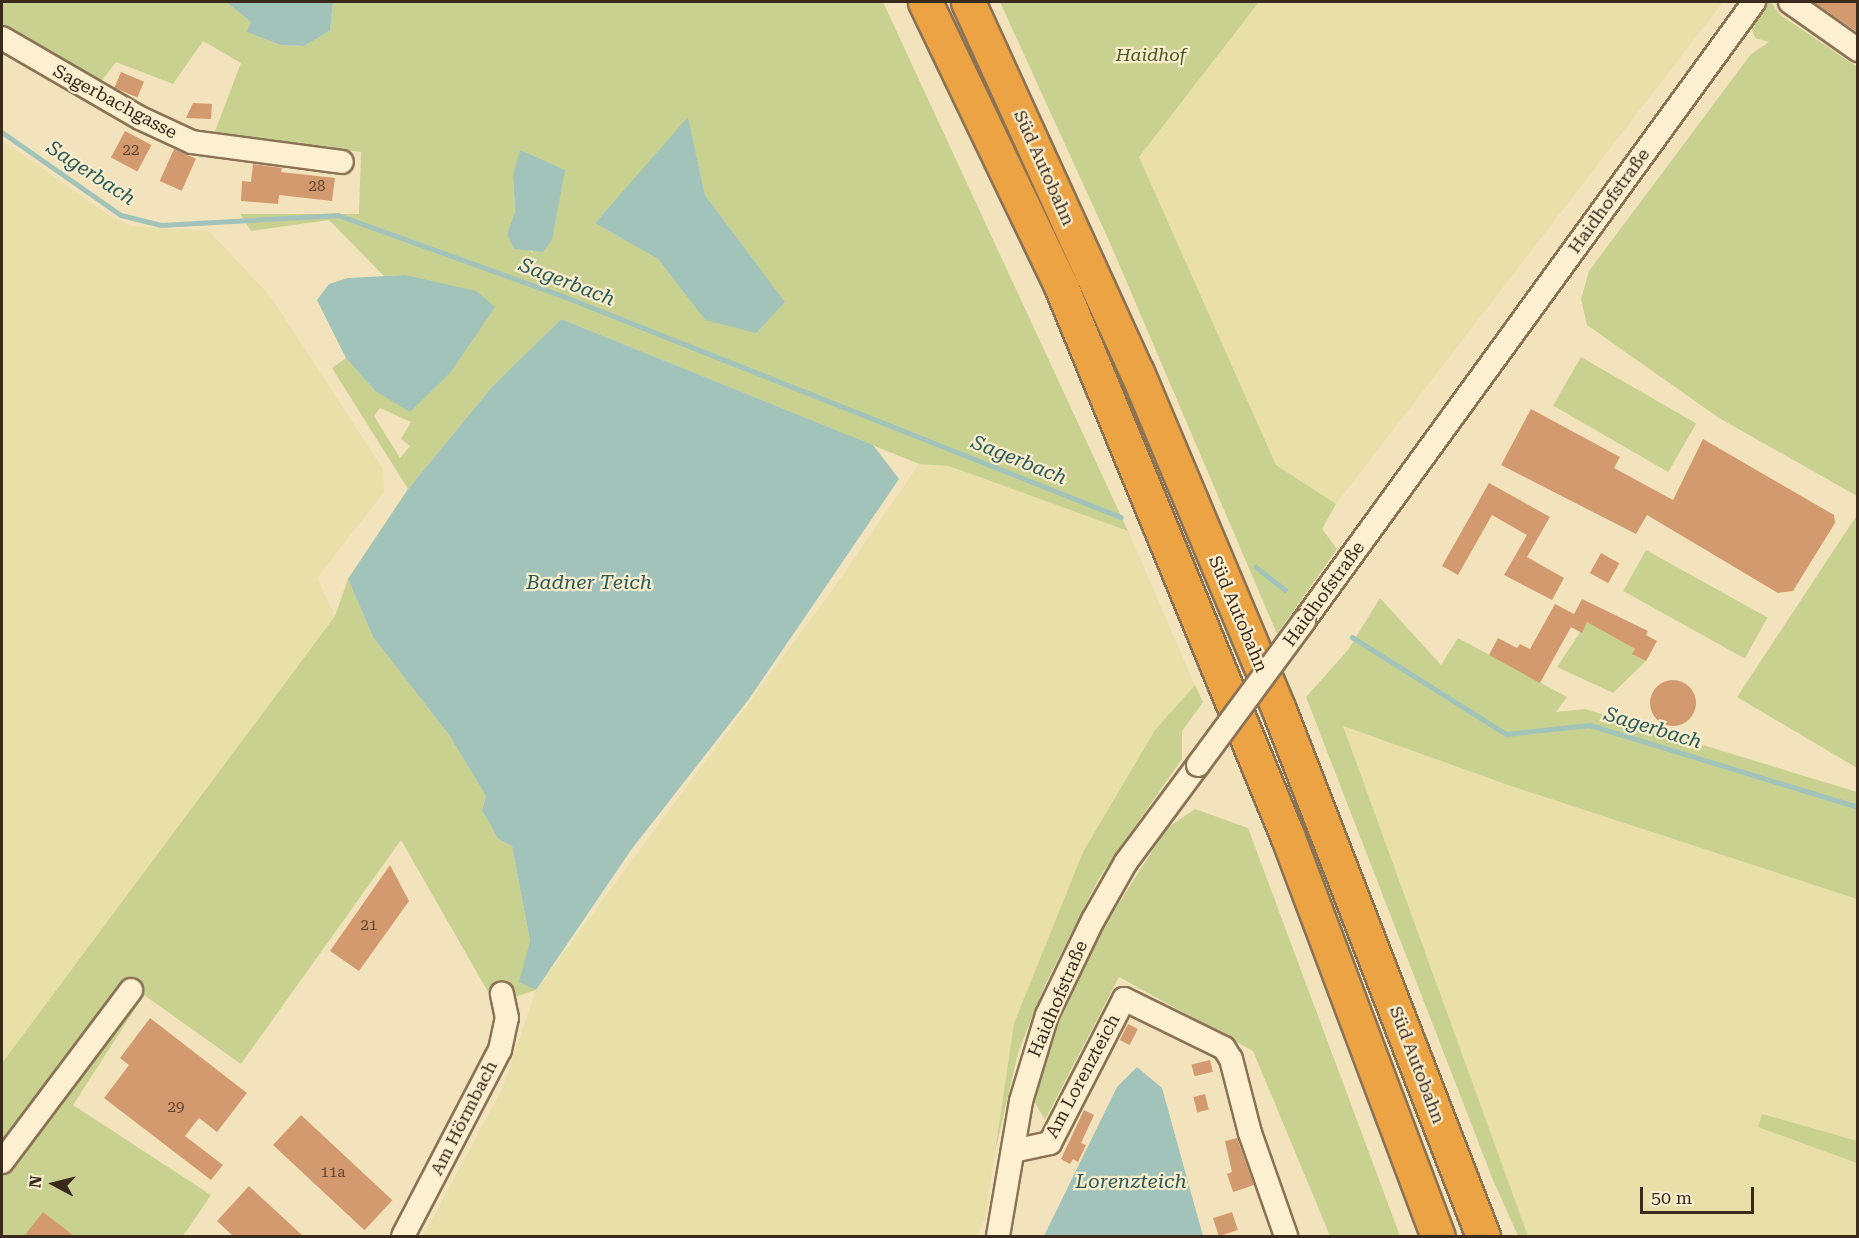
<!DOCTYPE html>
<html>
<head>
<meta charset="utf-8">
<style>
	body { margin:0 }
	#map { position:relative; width:1859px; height:1238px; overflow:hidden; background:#f2e3bd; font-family:"Roboto Serif",serif }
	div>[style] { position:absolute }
	.farmland>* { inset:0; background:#e9dfa9 }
	.green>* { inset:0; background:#c9d190; transform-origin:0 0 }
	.water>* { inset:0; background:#a1c3b9 }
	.stream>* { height:4.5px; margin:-2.25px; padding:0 2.25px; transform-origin:2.25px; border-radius:2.25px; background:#a1c3b9 }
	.building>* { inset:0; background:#d49a6f; transform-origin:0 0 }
	.round { border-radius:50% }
	.roads { filter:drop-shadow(2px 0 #8c7254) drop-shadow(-2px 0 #8c7254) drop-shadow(0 2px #8c7254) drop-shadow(0 -2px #8c7254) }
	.minor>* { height:22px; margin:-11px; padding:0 11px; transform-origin:11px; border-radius:11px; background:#fcf0d1 }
	.highway>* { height:33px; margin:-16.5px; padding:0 16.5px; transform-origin:16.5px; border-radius:16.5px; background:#eba344 }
	.bridges { filter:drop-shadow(2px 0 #8c7254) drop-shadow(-2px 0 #8c7254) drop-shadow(0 2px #8c7254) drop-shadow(0 -2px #8c7254) }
	.minor-bridge>* { height:22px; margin:-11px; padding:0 11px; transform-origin:11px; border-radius:11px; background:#fcf0d1 }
	span { translate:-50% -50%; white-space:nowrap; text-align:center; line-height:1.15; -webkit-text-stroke:4.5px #f9edcd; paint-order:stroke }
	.number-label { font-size:15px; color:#604630 }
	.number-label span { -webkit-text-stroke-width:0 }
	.park-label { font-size:18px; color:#49581f; font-style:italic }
	.street-label { font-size:18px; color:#392a1b }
	.water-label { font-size:20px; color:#285b58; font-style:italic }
	.frame { position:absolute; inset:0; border:3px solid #392a1b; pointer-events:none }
	.north { position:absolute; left:24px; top:1154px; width:60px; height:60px; -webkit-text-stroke:4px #f9edcd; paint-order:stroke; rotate:277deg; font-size:16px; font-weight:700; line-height:24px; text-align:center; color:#392a1b }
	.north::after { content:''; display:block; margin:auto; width:21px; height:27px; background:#392a1b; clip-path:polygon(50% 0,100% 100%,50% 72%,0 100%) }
	.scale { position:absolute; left:1640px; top:1187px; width:114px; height:27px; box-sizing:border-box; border:3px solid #392a1b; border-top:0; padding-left:8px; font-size:18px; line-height:21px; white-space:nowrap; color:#392a1b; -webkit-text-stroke:4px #f9edcd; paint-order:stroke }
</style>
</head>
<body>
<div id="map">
	<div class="farmland">
		<div style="clip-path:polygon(1259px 2px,1723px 2px,1336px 504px,1276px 465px,1139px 157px)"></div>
		<div style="clip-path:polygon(2px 140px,110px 216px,132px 226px,209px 231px,271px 297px,383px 469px,384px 492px,317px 578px,335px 616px,2px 1063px)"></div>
		<div style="clip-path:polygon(919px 464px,949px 466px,1128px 531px,1195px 685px,1155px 730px,1083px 852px,1014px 1023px,985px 1219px,977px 1236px,423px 1236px,502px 1089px,536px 990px,833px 589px)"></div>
		<div style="clip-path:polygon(1342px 726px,1511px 786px,1857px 899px,1857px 1236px,1528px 1236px)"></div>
	</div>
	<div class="green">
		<div style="clip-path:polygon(evenodd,2px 2px,226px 2px,251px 22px,248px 32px,281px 45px,304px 46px,330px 31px,333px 2px,883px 2px,1128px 531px,949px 466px,919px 464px,561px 319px,491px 388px,408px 489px,332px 368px,346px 358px,375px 391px,451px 372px,494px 306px,405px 275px,384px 276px,329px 220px,251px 231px,240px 214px,359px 214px,361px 152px,214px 134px,241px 63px,203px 41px,173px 84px,116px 62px,97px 87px,2px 24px,2px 2px,688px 118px,705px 195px,785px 303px,705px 320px,658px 259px,595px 223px,688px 118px,2px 2px,513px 175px,533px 253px,507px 234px,515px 212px,513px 175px,2px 2px,380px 408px,411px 422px,401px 439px,410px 446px,400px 458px,374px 416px,380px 408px)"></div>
		<div style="clip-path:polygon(1000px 2px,1259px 2px,1139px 157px,1276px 465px,1336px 504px,1322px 529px,1337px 549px,1277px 634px,1110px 243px)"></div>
		<div style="clip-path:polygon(1765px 2px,1771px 2px,1779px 14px,1857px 67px,1857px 496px,1719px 418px,1587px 325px,1581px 299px,1589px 271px,1751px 54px,1769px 42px,1755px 38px,1751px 26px)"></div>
		<div style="left:1581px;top:357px;width:133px;height:56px;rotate:30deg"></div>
		<div style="clip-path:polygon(1857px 515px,1858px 515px,1857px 768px,1737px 697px)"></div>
		<div style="left:1646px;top:550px;width:139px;height:47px;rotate:29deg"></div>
		<div style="clip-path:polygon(348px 579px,373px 637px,449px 735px,486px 796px,482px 810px,498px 839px,512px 846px,530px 941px,520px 981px,536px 990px,495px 1004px,401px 840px,241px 1064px,144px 995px,73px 1105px,211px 1195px,183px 1236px,2px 1236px,2px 1063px,335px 616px)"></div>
		<div style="clip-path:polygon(1380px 598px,1441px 665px,1458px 638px,1567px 697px,1556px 712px,1585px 709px,1857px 792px,1857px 899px,1511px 786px,1343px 726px,1528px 1236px,1518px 1236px,1493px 1180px,1306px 697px,1348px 650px)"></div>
		<div style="clip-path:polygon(1587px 622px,1635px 649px,1633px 654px,1646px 661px,1613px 693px,1557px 667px)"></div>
		<div style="clip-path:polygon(1195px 685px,1203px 702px,1182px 731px,1182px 759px,1099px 878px,1045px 985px,1018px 1053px,995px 1152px,1014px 1023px,1083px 852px,1155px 730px)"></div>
		<div style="clip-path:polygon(1195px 809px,1248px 828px,1400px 1236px,1330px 1236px,1253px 1051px,1119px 977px,1045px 1120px,1035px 1103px,1050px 1038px,1096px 939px,1167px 828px)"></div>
		<div style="clip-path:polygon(1762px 1114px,1857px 1141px,1857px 1163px,1758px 1127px)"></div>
	</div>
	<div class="water">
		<div style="clip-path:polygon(226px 2px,333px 2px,330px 31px,304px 46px,281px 45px,247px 32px,251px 22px)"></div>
		<div style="clip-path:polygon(688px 117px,705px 195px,785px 302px,756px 333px,705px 320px,658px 259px,595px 223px)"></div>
		<div style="clip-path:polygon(520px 150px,565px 170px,552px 240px,543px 252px,514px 249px,507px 234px,515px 212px,513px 175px)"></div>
		<div style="clip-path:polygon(405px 275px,476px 291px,495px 307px,451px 372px,410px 412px,375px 391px,346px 358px,317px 300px,329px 284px,348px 278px)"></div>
		<div style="clip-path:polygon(561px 319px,873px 445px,899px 479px,749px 699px,631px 850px,536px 990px,519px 982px,530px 941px,512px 846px,498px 839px,482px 810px,486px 796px,449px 735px,373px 637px,348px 579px,408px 489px,491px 388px)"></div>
		<div style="clip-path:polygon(1137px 1067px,1162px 1088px,1203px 1236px,1044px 1236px,1117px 1087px)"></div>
	</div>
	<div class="stream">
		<div style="left:2px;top:132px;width:145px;rotate:34.9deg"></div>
		<div style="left:121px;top:215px;width:41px;rotate:14deg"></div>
		<div style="left:161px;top:225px;width:177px;rotate:-3.2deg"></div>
		<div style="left:338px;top:215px;width:239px;rotate:19.8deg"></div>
		<div style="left:563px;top:296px;width:600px;rotate:21.61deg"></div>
		<div style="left:1256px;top:567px;width:37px;rotate:38deg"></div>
		<div style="left:1352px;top:637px;width:182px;rotate:32.2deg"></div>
		<div style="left:1506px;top:734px;width:84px;rotate:-6.1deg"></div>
		<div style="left:1590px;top:725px;width:280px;rotate:17deg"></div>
	</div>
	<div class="building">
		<div style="clip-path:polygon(1813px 2px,1857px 2px,1857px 32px,1821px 7px)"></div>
		<div style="left:121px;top:72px;width:25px;height:17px;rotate:23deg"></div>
		<div style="clip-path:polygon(193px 103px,212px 104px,211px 119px,186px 118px)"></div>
		<div style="left:125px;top:131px;width:30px;height:30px;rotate:28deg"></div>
		<div style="left:174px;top:149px;width:24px;height:35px;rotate:24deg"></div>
		<div style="clip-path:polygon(253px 164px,282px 168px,281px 172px,335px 178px,332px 201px,279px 195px,278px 204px,241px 201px,242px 181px,251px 182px)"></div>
		<div style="clip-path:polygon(1531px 409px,1620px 457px,1614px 468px,1673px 500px,1703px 439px,1834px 515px,1835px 523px,1793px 591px,1778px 593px,1647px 515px,1636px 534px,1501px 465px)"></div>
		<div style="clip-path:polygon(1489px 483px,1550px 517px,1527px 557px,1564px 578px,1552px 600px,1504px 575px,1527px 535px,1492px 515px,1458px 575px,1442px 566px)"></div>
		<div style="left:1601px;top:553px;width:21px;height:23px;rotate:29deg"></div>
		<div style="clip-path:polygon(1582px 599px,1648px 631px,1646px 635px,1657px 641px,1646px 661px,1632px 654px,1635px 649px,1587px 622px,1582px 633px,1571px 627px,1540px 683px,1489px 655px,1498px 638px,1517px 648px,1520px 644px,1530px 649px,1555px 604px,1574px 614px)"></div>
		<div class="round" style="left:1650px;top:680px;width:46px;height:46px"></div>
		<div style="clip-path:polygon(390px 865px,409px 901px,359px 971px,330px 951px)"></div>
		<div style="clip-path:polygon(150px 1018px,247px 1093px,217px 1132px,199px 1118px,185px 1136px,223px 1165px,211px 1180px,104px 1098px,129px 1065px,120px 1058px)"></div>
		<div style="left:1128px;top:1024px;width:11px;height:18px;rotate:27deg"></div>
		<div style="left:1210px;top:1060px;width:12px;height:19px;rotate:76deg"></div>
		<div style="left:1205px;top:1094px;width:16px;height:12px;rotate:76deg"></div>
		<div style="clip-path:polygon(1084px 1110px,1094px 1115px,1081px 1143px,1086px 1145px,1078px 1162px,1073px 1159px,1070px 1164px,1061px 1159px)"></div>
		<div style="left:301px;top:1115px;width:125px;height:41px;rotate:43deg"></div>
		<div style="clip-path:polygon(1237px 1138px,1254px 1185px,1233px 1192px,1227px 1174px,1232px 1172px,1225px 1141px)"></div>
		<div style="clip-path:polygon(249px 1186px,303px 1236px,233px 1236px,217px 1221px)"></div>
		<div style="clip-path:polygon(43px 1212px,74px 1236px,24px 1236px)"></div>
		<div style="left:1232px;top:1212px;width:19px;height:20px;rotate:72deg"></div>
	</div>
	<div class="roads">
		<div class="minor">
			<div style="left:1790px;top:2px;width:83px;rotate:35.2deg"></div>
			<div style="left:2px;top:38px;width:160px;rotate:30.1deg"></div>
			<div style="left:140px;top:118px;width:57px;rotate:24.8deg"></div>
			<div style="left:192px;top:142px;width:151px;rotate:7.6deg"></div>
			<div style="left:1304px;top:621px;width:765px;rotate:-53.98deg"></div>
			<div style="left:1013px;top:1151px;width:38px;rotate:-12deg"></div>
			<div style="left:1050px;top:1143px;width:162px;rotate:-62.8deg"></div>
			<div style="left:1124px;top:999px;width:111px;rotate:26.1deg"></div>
			<div style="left:1224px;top:1048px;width:13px;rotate:58deg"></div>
			<div style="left:1231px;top:1059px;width:76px;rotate:75.6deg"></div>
			<div style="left:1250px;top:1133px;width:109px;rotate:70.7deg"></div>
			<div style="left:2px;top:1162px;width:215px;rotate:-53.1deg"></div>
			<div style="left:403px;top:1236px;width:210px;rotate:-62.5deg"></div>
			<div style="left:500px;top:1050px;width:33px;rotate:-78deg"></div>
			<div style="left:507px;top:1018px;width:25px;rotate:-102deg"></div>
			<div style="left:998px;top:1236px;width:137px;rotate:-80.3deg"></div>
			<div style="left:1021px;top:1101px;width:90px;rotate:-73.2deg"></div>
			<div style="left:1047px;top:1015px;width:106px;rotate:-64.2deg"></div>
			<div style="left:1093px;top:920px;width:67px;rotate:-60.4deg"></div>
			<div style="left:1126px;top:862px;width:121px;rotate:-53.4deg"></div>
		</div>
		<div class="highway">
			<div style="left:925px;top:2px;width:315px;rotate:64.4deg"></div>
			<div style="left:1061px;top:286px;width:594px;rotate:67.63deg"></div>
			<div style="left:1287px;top:835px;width:428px;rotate:69.4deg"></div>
			<div style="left:968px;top:2px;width:407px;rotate:65.5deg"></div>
			<div style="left:1137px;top:372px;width:367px;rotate:67.2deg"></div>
			<div style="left:1279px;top:710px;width:564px;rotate:68.8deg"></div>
		</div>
	</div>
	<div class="bridges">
		<div class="minor-bridge">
			<div style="left:1198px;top:765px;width:179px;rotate:-53.6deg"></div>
		</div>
	</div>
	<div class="number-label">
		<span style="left:131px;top:151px">22</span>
		<span style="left:317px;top:187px">28</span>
		<span style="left:369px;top:926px">21</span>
		<span style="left:176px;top:1108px">29</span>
		<span style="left:333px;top:1173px">11a</span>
	</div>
	<div class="park-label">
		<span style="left:1151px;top:55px">Haidhof</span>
	</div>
	<div class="street-label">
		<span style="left:115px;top:102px;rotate:28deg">Sagerbachgasse</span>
		<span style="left:1044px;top:168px;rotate:66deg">Süd Autobahn</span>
		<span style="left:1609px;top:201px;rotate:-54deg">Haidhofstraße</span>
		<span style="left:1324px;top:594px;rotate:-54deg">Haidhofstraße</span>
		<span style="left:1238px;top:614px;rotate:67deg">Süd Autobahn</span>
		<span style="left:1058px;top:999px;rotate:-67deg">Haidhofstraße</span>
		<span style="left:1417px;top:1065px;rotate:69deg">Süd Autobahn</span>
		<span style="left:1083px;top:1076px;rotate:-62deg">Am Lorenzteich</span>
		<span style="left:464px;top:1118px;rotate:-63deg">Am Hörmbach</span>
	</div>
	<div class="water-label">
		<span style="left:91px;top:173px;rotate:33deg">Sagerbach</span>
		<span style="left:567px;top:282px;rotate:21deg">Sagerbach</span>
		<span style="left:1019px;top:460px;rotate:22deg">Sagerbach</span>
		<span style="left:589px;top:582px">Badner Teich</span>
		<span style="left:1653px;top:728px;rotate:17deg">Sagerbach</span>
		<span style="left:1131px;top:1181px">Lorenzteich</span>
	</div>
	<div class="frame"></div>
	<div class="north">N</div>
	<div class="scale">50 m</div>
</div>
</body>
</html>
